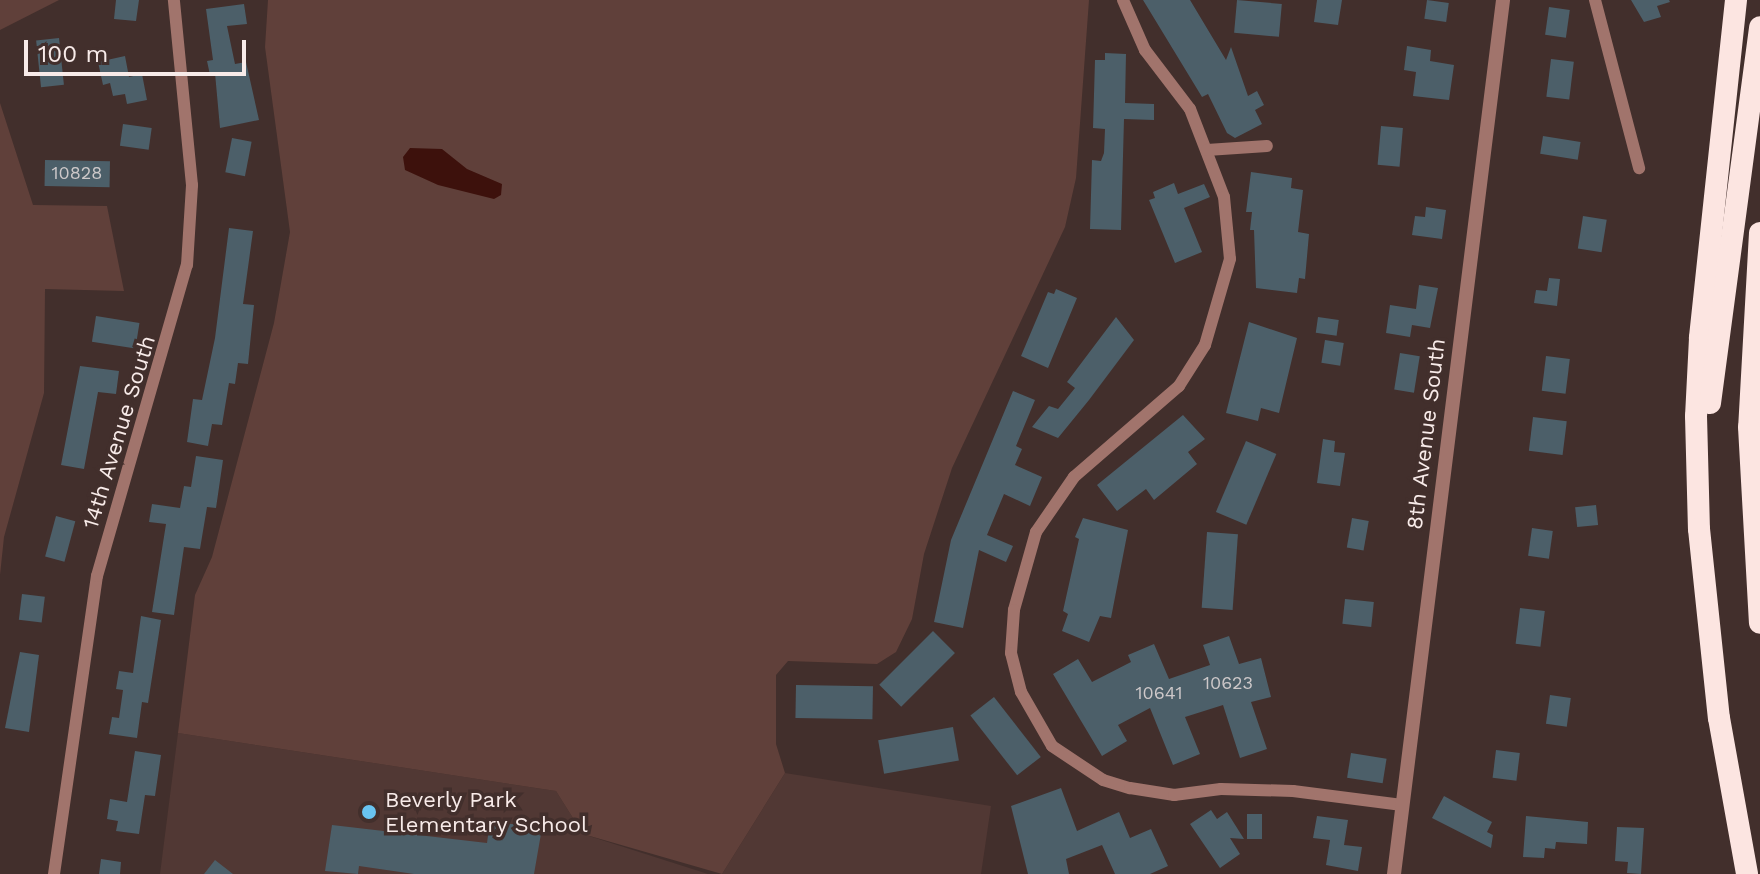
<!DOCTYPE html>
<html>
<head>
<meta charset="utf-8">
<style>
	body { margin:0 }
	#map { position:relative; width:1760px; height:874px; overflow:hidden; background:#422f2c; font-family:"Work Sans",sans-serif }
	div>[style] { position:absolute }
	.built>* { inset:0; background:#513834 }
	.green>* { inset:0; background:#60403a }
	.water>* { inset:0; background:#3d110c }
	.building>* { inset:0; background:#4c5f69; transform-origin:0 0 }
	.minor>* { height:12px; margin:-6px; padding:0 6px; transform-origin:6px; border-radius:6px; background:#a1746c }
	.tertiary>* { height:14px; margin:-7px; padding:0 7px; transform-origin:7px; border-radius:7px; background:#a1746c }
	.motorway>* { height:22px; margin:-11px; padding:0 11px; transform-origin:11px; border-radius:11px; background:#fce5e1 }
	.dots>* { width:22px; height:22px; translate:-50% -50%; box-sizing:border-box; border:4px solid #422f2c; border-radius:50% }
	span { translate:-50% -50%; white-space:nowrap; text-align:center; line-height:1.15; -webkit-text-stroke:7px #422f2c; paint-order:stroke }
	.number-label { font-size:18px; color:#cdc8c9 }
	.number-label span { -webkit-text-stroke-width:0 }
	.street-label { font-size:22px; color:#f8ebe9 }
	.poi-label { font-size:22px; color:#f8ebe9 }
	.left { translate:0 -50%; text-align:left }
	.scale { position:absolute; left:24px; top:40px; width:222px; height:36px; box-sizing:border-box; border:4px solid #f8ebe9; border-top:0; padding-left:10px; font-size:24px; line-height:28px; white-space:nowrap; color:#f8ebe9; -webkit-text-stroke:6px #422f2c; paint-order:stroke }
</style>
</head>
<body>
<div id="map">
	<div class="built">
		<div style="clip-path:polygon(178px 733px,556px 791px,583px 834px,708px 874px,160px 874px)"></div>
		<div style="clip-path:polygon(785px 773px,991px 806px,981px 874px,722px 874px)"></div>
	</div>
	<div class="green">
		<div style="clip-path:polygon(0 0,59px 0,0 30px)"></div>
		<div style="clip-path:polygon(268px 0,1089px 0,1076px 178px,1065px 227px,952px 468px,924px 554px,912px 619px,896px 652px,877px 664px,788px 661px,776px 675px,776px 744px,785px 773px,722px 874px,583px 834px,556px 791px,178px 733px,195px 595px,212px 557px,274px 323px,290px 232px,265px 47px)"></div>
		<div style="clip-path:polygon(0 103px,33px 205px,107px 206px,124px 291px,45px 289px,44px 393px,4px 537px,0 575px)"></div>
	</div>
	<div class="water">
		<div style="clip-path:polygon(410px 148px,442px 149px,467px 169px,502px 184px,501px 195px,494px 199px,438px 185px,405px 170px,403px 157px)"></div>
	</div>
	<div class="building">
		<div style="clip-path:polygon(116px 0,139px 0,136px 21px,114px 19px)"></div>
		<div style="clip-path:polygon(1143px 0,1190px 0,1226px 60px,1231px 47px,1248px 96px,1257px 91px,1264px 105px,1255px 110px,1262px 124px,1235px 138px,1227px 133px,1208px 94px,1202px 97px)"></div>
		<div style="left:1237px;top:0;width:45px;height:33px;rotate:5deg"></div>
		<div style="clip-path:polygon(1317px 0,1342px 0,1338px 25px,1314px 22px)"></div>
		<div style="left:1427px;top:0;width:22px;height:19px;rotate:8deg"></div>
		<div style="clip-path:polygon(1631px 0,1669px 0,1670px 2px,1657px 6px,1661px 17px,1644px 22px)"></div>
		<div style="clip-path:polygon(244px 4px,247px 24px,227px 26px,235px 64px,246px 62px,259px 120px,220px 128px,215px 73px,210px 75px,207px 61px,213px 60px,206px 9px)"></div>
		<div style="left:1549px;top:7px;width:21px;height:28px;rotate:8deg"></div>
		<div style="left:59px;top:38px;width:47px;height:23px;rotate:84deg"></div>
		<div style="clip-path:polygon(1407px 46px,1431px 50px,1430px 61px,1454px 65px,1449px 100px,1413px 96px,1416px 72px,1404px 70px)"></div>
		<div style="clip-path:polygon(1105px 53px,1126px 54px,1125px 103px,1154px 104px,1154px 120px,1124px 119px,1121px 230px,1090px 229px,1092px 160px,1101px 161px,1104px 153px,1105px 129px,1093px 128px,1095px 60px,1105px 60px)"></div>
		<div style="clip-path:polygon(125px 56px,129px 77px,142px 74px,147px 100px,127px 104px,125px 94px,113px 96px,110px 83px,103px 85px,98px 62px)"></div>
		<div style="left:1551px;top:59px;width:23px;height:38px;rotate:7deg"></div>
		<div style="left:123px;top:124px;width:29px;height:22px;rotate:8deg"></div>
		<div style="left:1381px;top:126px;width:22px;height:39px;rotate:5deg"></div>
		<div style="left:1543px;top:136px;width:38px;height:18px;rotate:9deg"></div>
		<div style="left:232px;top:138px;width:20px;height:35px;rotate:11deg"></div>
		<div style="left:45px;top:160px;width:65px;height:26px;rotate:1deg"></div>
		<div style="clip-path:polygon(1251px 172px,1292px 178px,1291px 188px,1303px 190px,1298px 232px,1309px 234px,1305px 279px,1299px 278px,1297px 293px,1256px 288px,1254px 230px,1250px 230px,1252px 212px,1246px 212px)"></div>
		<div style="clip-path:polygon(1174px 183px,1178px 194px,1204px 184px,1210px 197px,1184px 208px,1202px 252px,1175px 263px,1149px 200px,1155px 198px,1153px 192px)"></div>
		<div style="clip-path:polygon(1426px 207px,1446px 210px,1442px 239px,1412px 235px,1415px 216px,1425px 217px)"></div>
		<div style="left:1583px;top:216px;width:24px;height:33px;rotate:9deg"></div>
		<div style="clip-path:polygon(229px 228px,253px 231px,243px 304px,254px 305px,248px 364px,238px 363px,235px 384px,229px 383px,222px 425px,212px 424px,208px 446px,187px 442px,193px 399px,202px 400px,215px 338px)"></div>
		<div style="clip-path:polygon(1549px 278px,1560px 279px,1557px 306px,1534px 303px,1536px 290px,1547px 291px)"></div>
		<div style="clip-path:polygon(1419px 285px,1438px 288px,1430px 328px,1412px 325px,1410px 337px,1386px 333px,1390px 305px,1416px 309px)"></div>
		<div style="clip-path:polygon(1056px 289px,1077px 298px,1048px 368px,1021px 356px,1048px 292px,1054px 294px)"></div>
		<div style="left:96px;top:316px;width:44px;height:26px;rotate:9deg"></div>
		<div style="clip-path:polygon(1116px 317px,1134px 340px,1089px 400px,1058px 438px,1032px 427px,1049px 406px,1058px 409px,1075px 388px,1067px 382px)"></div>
		<div style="left:1318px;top:317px;width:21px;height:16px;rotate:8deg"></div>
		<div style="clip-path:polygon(1249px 322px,1297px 338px,1279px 413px,1261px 408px,1258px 421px,1226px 413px)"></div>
		<div style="left:1325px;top:340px;width:19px;height:23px;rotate:9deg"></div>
		<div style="left:1400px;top:353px;width:20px;height:37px;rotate:9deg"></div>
		<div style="left:1546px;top:356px;width:24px;height:35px;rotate:7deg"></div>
		<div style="clip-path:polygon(80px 366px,119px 371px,116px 394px,98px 392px,84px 469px,61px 465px)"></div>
		<div style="clip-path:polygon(1013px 391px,1035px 400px,1016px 446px,1022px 449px,1015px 465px,1042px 477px,1030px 506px,1004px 494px,987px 535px,1013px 546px,1006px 562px,979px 550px,963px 628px,934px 622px,951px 540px)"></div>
		<div style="clip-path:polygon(1183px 415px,1205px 439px,1188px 452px,1197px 464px,1154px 500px,1146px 489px,1117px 511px,1097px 485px)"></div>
		<div style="left:1533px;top:417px;width:34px;height:34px;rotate:7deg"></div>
		<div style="clip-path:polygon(1323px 439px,1335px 441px,1334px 452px,1345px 453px,1340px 486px,1317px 483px)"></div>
		<div style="left:1246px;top:441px;width:33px;height:77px;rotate:23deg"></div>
		<div style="clip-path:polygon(196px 456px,223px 460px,216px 508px,207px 507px,200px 549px,184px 547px,174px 615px,152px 612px,166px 524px,149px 522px,152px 504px,180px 508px,184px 486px,191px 487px)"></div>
		<div style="left:1596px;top:505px;width:20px;height:21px;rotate:84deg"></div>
		<div style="left:56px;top:516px;width:20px;height:42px;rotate:15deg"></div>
		<div style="clip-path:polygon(1083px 518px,1128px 530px,1111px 618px,1100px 616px,1089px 642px,1062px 631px,1068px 614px,1063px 611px,1079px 539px,1075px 537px)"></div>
		<div style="left:1352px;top:518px;width:17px;height:30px;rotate:10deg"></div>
		<div style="left:1532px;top:528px;width:21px;height:28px;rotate:8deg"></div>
		<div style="left:1207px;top:532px;width:31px;height:76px;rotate:4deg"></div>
		<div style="left:22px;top:594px;width:23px;height:26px;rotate:7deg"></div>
		<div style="left:1345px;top:599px;width:29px;height:25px;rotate:6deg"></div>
		<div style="left:1520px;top:608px;width:25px;height:36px;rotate:7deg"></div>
		<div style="clip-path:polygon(141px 616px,161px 620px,148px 703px,142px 702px,137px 738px,109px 734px,112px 717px,119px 718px,123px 690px,116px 689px,119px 671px,133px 673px)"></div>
		<div style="left:933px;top:631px;width:31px;height:76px;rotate:45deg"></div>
		<div style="clip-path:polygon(1229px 636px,1239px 664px,1261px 658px,1271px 697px,1251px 702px,1267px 749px,1240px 758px,1223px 705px,1185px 717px,1200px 754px,1173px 765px,1150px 708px,1118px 725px,1127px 741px,1102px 756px,1053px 674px,1078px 659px,1092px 682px,1131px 662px,1128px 655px,1154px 644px,1169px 679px,1210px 665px,1203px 645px)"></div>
		<div style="clip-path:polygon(20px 652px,39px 655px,29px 732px,5px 728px)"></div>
		<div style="left:796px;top:685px;width:77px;height:33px;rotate:1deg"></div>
		<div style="left:1550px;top:695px;width:21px;height:29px;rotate:8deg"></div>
		<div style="left:994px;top:697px;width:76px;height:30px;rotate:52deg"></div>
		<div style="left:953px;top:727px;width:34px;height:76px;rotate:80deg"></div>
		<div style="left:1496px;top:750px;width:24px;height:28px;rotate:7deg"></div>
		<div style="clip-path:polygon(135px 751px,161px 755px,155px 796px,145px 795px,139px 834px,116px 831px,118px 821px,107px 819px,110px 799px,127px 802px)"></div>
		<div style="left:1351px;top:753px;width:36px;height:25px;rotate:9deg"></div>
		<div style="clip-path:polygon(1061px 788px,1077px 831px,1119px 812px,1130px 838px,1151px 829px,1168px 866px,1150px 874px,1115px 874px,1102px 845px,1066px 859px,1069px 874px,1028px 874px,1011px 806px)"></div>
		<div style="clip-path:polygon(1444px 796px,1492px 822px,1487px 832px,1493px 835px,1491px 848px,1432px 818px)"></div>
		<div style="clip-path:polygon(1211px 810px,1217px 819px,1227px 812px,1244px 839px,1230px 838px,1240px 854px,1220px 868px,1190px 824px)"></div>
		<div style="left:1247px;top:814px;width:15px;height:25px"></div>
		<div style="clip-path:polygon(1317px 816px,1348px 820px,1344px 845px,1362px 847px,1358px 871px,1326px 865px,1330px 840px,1313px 838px)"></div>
		<div style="clip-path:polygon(1526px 816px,1588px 822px,1587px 844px,1556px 842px,1555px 849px,1545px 848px,1544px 858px,1523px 857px)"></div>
		<div style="clip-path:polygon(490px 821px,542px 828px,534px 874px,414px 874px,359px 866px,358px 874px,325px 871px,332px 825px,487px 843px)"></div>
		<div style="clip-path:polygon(1617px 827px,1644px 828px,1641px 874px,1627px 873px,1628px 862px,1615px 861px)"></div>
		<div style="clip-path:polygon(101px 859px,121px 862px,120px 874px,99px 874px)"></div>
		<div style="clip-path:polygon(215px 860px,233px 874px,204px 874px)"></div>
	</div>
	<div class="minor">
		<div style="left:1123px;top:0;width:55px;rotate:66.3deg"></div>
		<div style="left:1145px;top:50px;width:74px;rotate:52.7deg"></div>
		<div style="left:1190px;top:109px;width:94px;rotate:68.9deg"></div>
		<div style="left:1224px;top:197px;width:62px;rotate:84.5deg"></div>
		<div style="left:1230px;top:259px;width:90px;rotate:106.2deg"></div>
		<div style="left:1205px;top:345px;width:49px;rotate:122.4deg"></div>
		<div style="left:1179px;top:386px;width:139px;rotate:139.1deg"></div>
		<div style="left:1074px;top:477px;width:67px;rotate:124.6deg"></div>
		<div style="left:1036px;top:532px;width:81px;rotate:105.8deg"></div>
		<div style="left:1014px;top:610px;width:43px;rotate:94deg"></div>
		<div style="left:1011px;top:653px;width:40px;rotate:75.6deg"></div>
		<div style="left:1021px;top:692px;width:62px;rotate:60.1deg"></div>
		<div style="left:1052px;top:746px;width:61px;rotate:33.7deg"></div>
		<div style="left:1103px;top:780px;width:28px;rotate:17deg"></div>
		<div style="left:1130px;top:788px;width:45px;rotate:9deg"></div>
		<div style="left:1174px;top:795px;width:47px;rotate:-7.3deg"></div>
		<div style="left:1221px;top:789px;width:72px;rotate:1.6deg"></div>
		<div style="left:1293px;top:791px;width:110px;rotate:7.3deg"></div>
		<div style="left:1595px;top:0;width:174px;rotate:75.3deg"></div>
		<div style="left:1207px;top:150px;width:60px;rotate:-3.8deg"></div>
		<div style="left:54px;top:874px;width:301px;rotate:-81.8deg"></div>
		<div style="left:97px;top:576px;width:324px;rotate:-73.9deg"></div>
		<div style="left:187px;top:265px;width:80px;rotate:-86.4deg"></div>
		<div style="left:192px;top:185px;width:186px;rotate:-95.6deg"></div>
	</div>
	<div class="tertiary">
		<div style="left:1394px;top:874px;width:881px;rotate:-82.89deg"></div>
	</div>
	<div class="motorway">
		<div style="left:1736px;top:0;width:340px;rotate:96.1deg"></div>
		<div style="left:1700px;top:338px;width:78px;rotate:92.9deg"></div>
		<div style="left:1696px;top:416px;width:113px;rotate:88.5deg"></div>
		<div style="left:1699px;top:529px;width:190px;rotate:84deg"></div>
		<div style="left:1719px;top:718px;width:158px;rotate:79.8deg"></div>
		<div style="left:1760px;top:233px;width:194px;rotate:93.2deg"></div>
		<div style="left:1749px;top:427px;width:196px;rotate:86.8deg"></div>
		<div style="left:1710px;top:403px;width:379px;rotate:-82.4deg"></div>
	</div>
	<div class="dots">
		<div style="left:369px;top:812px;background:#69c4f1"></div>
	</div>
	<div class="number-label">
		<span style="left:77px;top:173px">10828</span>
		<span style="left:1228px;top:683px">10623</span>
		<span style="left:1159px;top:693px">10641</span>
	</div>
	<div class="street-label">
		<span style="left:119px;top:432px;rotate:-73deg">14th Avenue South</span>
		<span style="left:1426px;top:434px;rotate:-83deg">8th Avenue South</span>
	</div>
	<div class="poi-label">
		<span class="left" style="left:385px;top:812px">Beverly Park<br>Elementary School</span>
	</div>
	<div class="scale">100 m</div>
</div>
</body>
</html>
